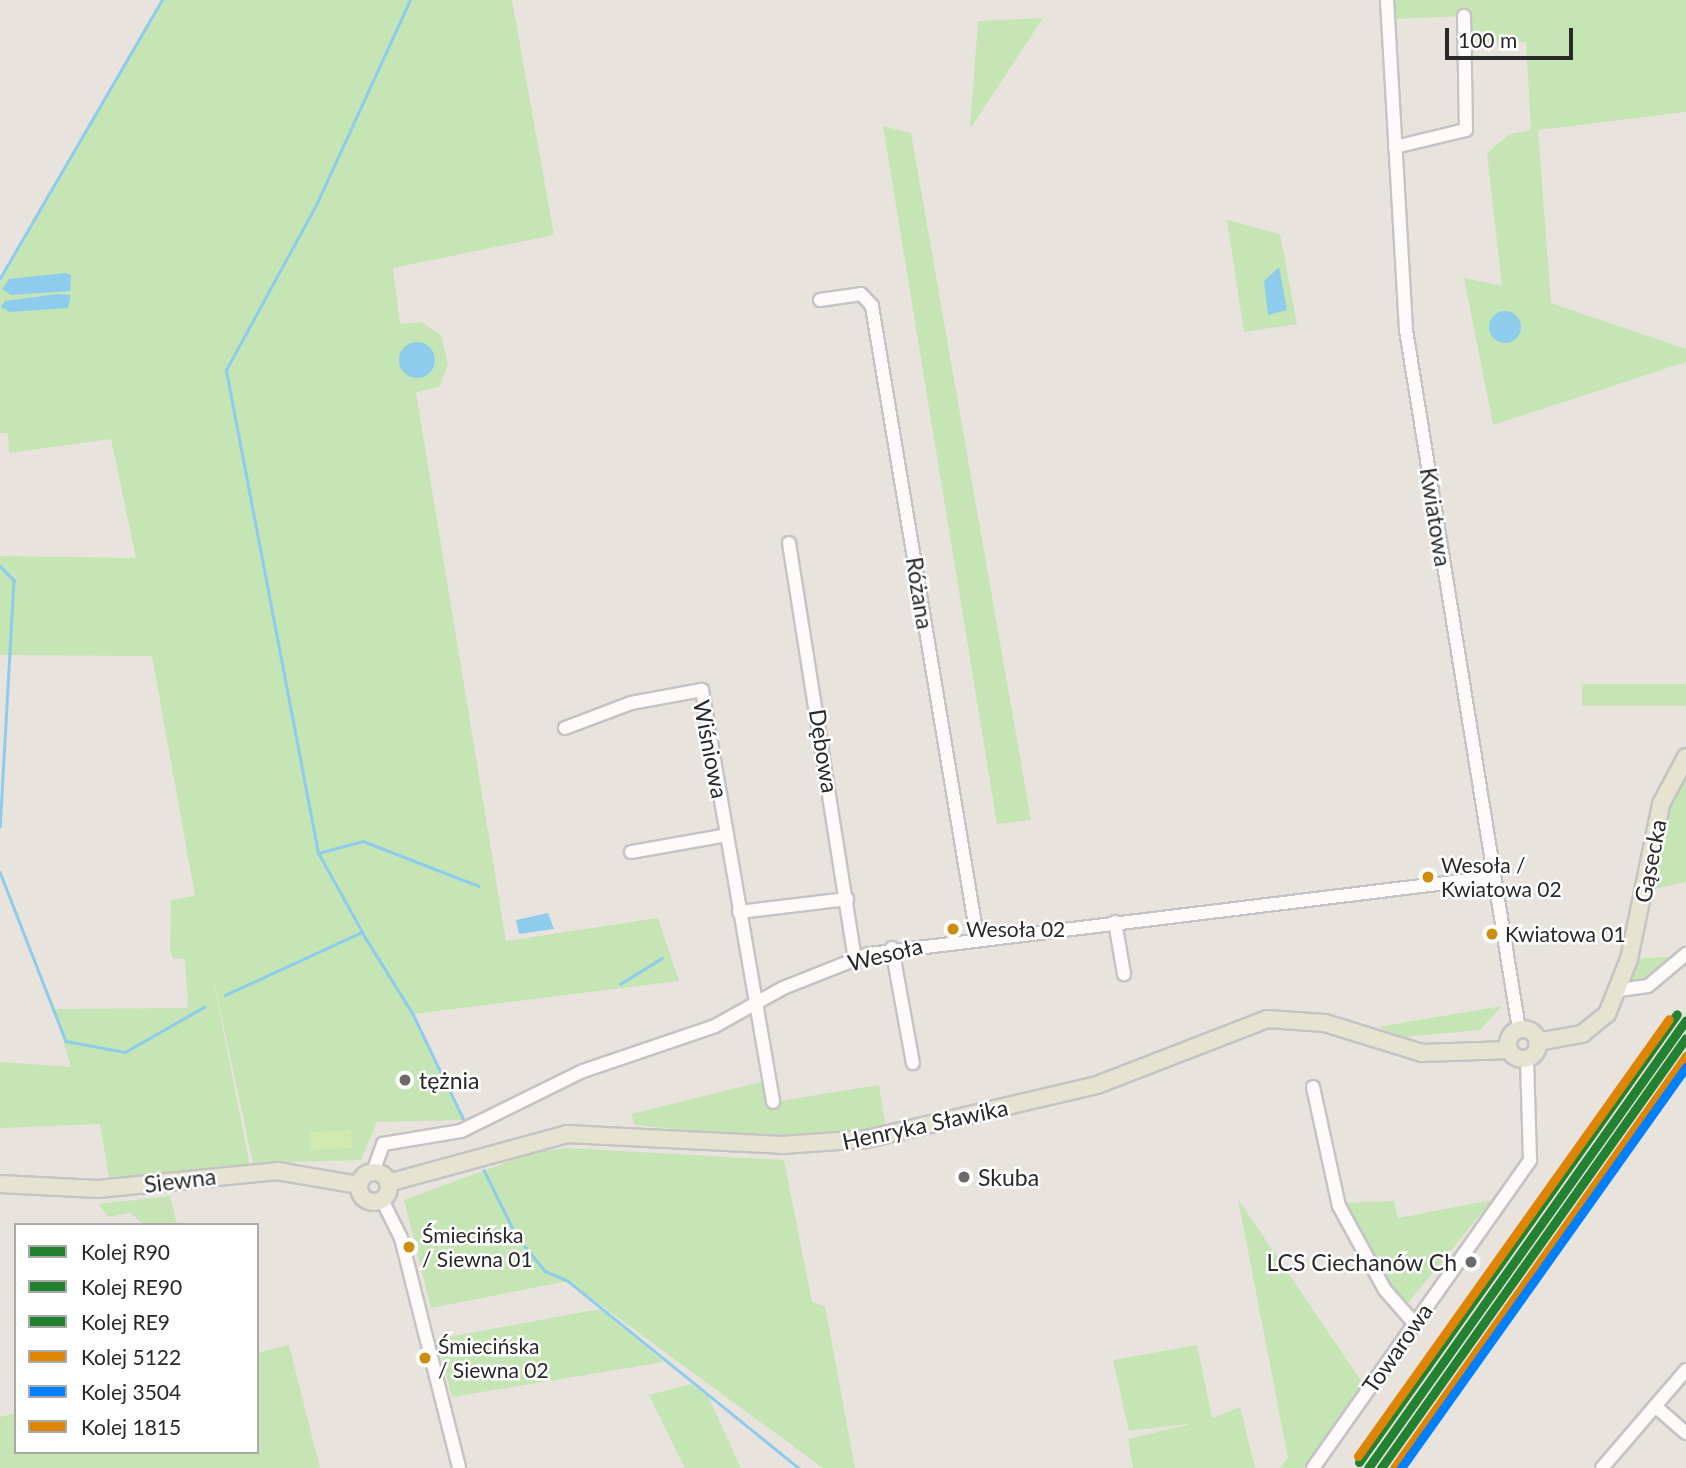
<!DOCTYPE html>
<html>
<head>
<meta charset="utf-8">
<style>
	body { margin:0 }
	#map { position:relative; width:1686px; height:1468px; overflow:hidden; background:#e8e4dd; font-family:Lato,sans-serif }
	div>[style] { position:absolute }
	.green>* { inset:0; background:#c5e5b4; transform-origin:0 0 }
	.pitch>* { inset:0; background:#d0eab1; transform-origin:0 0 }
	.water>* { inset:0; background:#8dcced }
	.round { border-radius:50% }
	.stream>* { height:2.5px; margin:-1.25px; padding:0 1.25px; transform-origin:1.25px; border-radius:1.25px; background:#8dcced }
	.roads { filter:drop-shadow(2px 0 #c5c3c3) drop-shadow(-2px 0 #c5c3c3) drop-shadow(0 2px #c5c3c3) drop-shadow(0 -2px #c5c3c3) }
	.minor>* { height:12px; margin:-6px; padding:0 6px; transform-origin:6px; border-radius:6px; background:#fcfbfa }
	.major>* { height:16px; margin:-8px; padding:0 8px; transform-origin:8px; border-radius:8px; background:#e7e3d1 }
	.major>.ring { margin:-8px; padding:0; box-sizing:content-box; background:none; border:16px solid #e7e3d1; border-radius:50% }
	.rail-1>* { height:9px; margin:-4.5px; padding:0 4.5px; transform-origin:4.5px; border-radius:4.5px; background:#238132 }
	.rail-2>* { height:9px; margin:-4.5px; padding:0 4.5px; transform-origin:4.5px; border-radius:4.5px; background:#238132 }
	.rail-3>* { height:9px; margin:-4.5px; padding:0 4.5px; transform-origin:4.5px; border-radius:4.5px; background:#238132 }
	.rail-4>* { height:9px; margin:-4.5px; padding:0 4.5px; transform-origin:4.5px; border-radius:4.5px; background:#df8506 }
	.rail-5>* { height:9px; margin:-4.5px; padding:0 4.5px; transform-origin:4.5px; border-radius:4.5px; background:#0080ff }
	.rail-6>* { height:9px; margin:-4.5px; padding:0 4.5px; transform-origin:4.5px; border-radius:4.5px; background:#df8506 }
	.dots>* { width:19px; height:19px; translate:-50% -50%; box-sizing:border-box; border:4px solid #fff; border-radius:50% }
	span { translate:-50% -50%; white-space:nowrap; text-align:center; line-height:1.15; -webkit-text-stroke:5px #fff; paint-order:stroke }
	.bus-label { font-size:21px; color:#292929 }
	.left { translate:0 -50%; text-align:left }
	.street-label { font-size:23px; color:#292929 }
	.poi-label { font-size:23px; color:#292929 }
	.right { translate:-100% -50%; text-align:right }
	.legend { position:absolute; left:14px; top:1223px; width:245px; height:231px; box-sizing:border-box; background:#fff; border:2px solid #a9a9a9; margin:0; padding:9px 12px; list-style:none; font-size:21px; color:#292929 }
	.legend li { display:flex; align-items:center; gap:14px; height:35px }
	.legend b { width:35px; border:2px solid #a9a9a9 }
	.scale { position:absolute; left:1445px; top:28px; width:128px; height:32px; box-sizing:border-box; border:4px solid #292929; border-top:0; padding-left:9px; font-size:21px; line-height:24px; white-space:nowrap; color:#292929; -webkit-text-stroke:5px #fff; paint-order:stroke }
</style>
</head>
<body>
<div id="map">
	<div class="green">
		<div style="clip-path:polygon(162px 0,512px 0,554px 235px,393px 268px,400px 324px,421px 322px,441px 335px,448px 365px,439px 387px,416px 392px,506px 941px,658px 918px,679px 981px,414px 1014px,464px 1120px,377px 1122px,361px 1160px,253px 1163px,211px 968px,251px 1171px,109px 1177px,100px 1124px,0 1128px,0 1062px,71px 1067px,54px 1009px,188px 1008px,185px 959px,173px 958px,170px 951px,171px 900px,195px 896px,152px 656px,0 655px,0 556px,136px 558px,111px 439px,9px 453px,8px 433px,0 433px,0 278px)"></div>
		<div style="clip-path:polygon(1387px 0,1686px 0,1686px 112px,1538px 130px,1551px 303px,1686px 349px,1686px 362px,1493px 425px,1464px 278px,1502px 286px,1487px 153px,1510px 134px,1531px 130px,1526px 42px,1464px 44px,1463px 16px,1396px 19px,1388px 14px)"></div>
		<div style="clip-path:polygon(1043px 18px,970px 129px,978px 21px)"></div>
		<div style="clip-path:polygon(883px 126px,911px 133px,1031px 820px,997px 824px)"></div>
		<div style="clip-path:polygon(1227px 220px,1280px 234px,1297px 324px,1244px 332px)"></div>
		<div style="left:1686px;top:684px;width:22px;height:104px;rotate:90deg"></div>
		<div style="clip-path:polygon(1686px 757px,1686px 882px,1645px 891px,1656px 826px)"></div>
		<div style="clip-path:polygon(1682px 956px,1648px 986px,1619px 990px,1629px 959px)"></div>
		<div style="clip-path:polygon(1502px 1006px,1480px 1030px,1404px 1037px,1378px 1027px)"></div>
		<div style="clip-path:polygon(769px 1080px,774px 1110px,773px 1102px,879px 1085px,887px 1135px,824px 1144px,635px 1125px,631px 1114px)"></div>
		<div style="clip-path:polygon(567px 1148px,784px 1160px,812px 1302px,825px 1306px,855px 1468px,823px 1468px,568px 1281px,431px 1308px,404px 1200px,532px 1153px)"></div>
		<div style="clip-path:polygon(170px 1196px,177px 1225px,144px 1225px,131px 1213px,108px 1217px,99px 1204px)"></div>
		<div style="clip-path:polygon(1238px 1199px,1368px 1391px,1313px 1468px,1280px 1468px,1288px 1458px)"></div>
		<div style="clip-path:polygon(1492px 1200px,1403px 1309px,1340px 1203px,1394px 1201px,1398px 1218px)"></div>
		<div style="clip-path:polygon(600px 1309px,664px 1362px,452px 1397px,437px 1339px)"></div>
		<div style="clip-path:polygon(289px 1345px,320px 1468px,0 1468px,0 1417px,16px 1413px,16px 1452px,257px 1452px,257px 1353px)"></div>
		<div style="clip-path:polygon(1197px 1345px,1212px 1418px,1240px 1407px,1255px 1468px,1133px 1468px,1128px 1439px,1195px 1423px,1129px 1431px,1113px 1360px)"></div>
		<div style="clip-path:polygon(691px 1384px,707px 1394px,741px 1468px,685px 1468px,649px 1395px)"></div>
	</div>
	<div class="pitch">
		<div style="left:351px;top:1130px;width:18px;height:41px;rotate:87deg"></div>
	</div>
	<div class="water">
		<div style="clip-path:polygon(1279px 267px,1287px 310px,1268px 315px,1264px 281px)"></div>
		<div style="clip-path:polygon(65px 273px,71px 275px,70px 291px,11px 295px,2px 289px,9px 279px)"></div>
		<div style="clip-path:polygon(58px 294px,71px 295px,68px 308px,10px 312px,1px 307px,5px 301px)"></div>
		<div class="round" style="left:1489px;top:311px;width:32px;height:32px"></div>
		<div class="round" style="left:399px;top:342px;width:36px;height:36px"></div>
		<div style="clip-path:polygon(548px 913px,554px 929px,519px 934px,516px 920px)"></div>
	</div>
	<div class="stream">
		<div style="left:0;top:278px;width:322px;rotate:-59.8deg"></div>
		<div style="left:0;top:566px;width:20px;rotate:45deg"></div>
		<div style="left:14px;top:580px;width:247px;rotate:93.2deg"></div>
		<div style="left:318px;top:853px;width:47px;rotate:-14.9deg"></div>
		<div style="left:363px;top:841px;width:124px;rotate:21.2deg"></div>
		<div style="left:0;top:872px;width:181px;rotate:68.7deg"></div>
		<div style="left:66px;top:1041px;width:60px;rotate:10.6deg"></div>
		<div style="left:125px;top:1052px;width:91px;rotate:-29.7deg"></div>
		<div style="left:362px;top:932px;width:90px;rotate:-119.1deg"></div>
		<div style="left:318px;top:853px;width:492px;rotate:-100.8deg"></div>
		<div style="left:226px;top:370px;width:190px;rotate:-61.4deg"></div>
		<div style="left:317px;top:203px;width:223px;rotate:-65.4deg"></div>
		<div style="left:620px;top:984px;width:49px;rotate:-31.8deg"></div>
		<div style="left:225px;top:995px;width:151px;rotate:-24.7deg"></div>
		<div style="left:362px;top:932px;width:97px;rotate:58.1deg"></div>
		<div style="left:413px;top:1014px;width:118px;rotate:64.3deg"></div>
		<div style="left:484px;top:1170px;width:72px;rotate:63.8deg"></div>
		<div style="left:516px;top:1235px;width:46px;rotate:51.1deg"></div>
		<div style="left:545px;top:1271px;width:25px;rotate:23deg"></div>
		<div style="left:568px;top:1281px;width:297px;rotate:39deg"></div>
	</div>
	<div class="roads">
		<div class="minor">
			<div style="left:1387px;top:0;width:331px;rotate:86.7deg"></div>
			<div style="left:1406px;top:330px;width:708px;rotate:80.82deg"></div>
			<div style="left:1395px;top:147px;width:73px;rotate:-13.5deg"></div>
			<div style="left:1466px;top:130px;width:114px;rotate:-91deg"></div>
			<div style="left:820px;top:300px;width:41px;rotate:-8.3deg"></div>
			<div style="left:861px;top:294px;width:16px;rotate:47deg"></div>
			<div style="left:872px;top:306px;width:640px;rotate:80.55deg"></div>
			<div style="left:789px;top:543px;width:420px;rotate:81deg"></div>
			<div style="left:565px;top:728px;width:71px;rotate:-20.7deg"></div>
			<div style="left:631px;top:703px;width:72px;rotate:-10.4deg"></div>
			<div style="left:702px;top:690px;width:418px;rotate:80.2deg"></div>
			<div style="left:631px;top:852px;width:97px;rotate:-10deg"></div>
			<div style="left:739px;top:912px;width:109px;rotate:-6.9deg"></div>
			<div style="left:1115px;top:922px;width:53px;rotate:80.2deg"></div>
			<div style="left:892px;top:948px;width:117px;rotate:79.7deg"></div>
			<div style="left:1619px;top:990px;width:29px;rotate:-8deg"></div>
			<div style="left:1648px;top:986px;width:50px;rotate:-40.1deg"></div>
			<div style="left:1313px;top:1087px;width:122px;rotate:77.7deg"></div>
			<div style="left:1339px;top:1206px;width:96px;rotate:61.3deg"></div>
			<div style="left:1385px;top:1290px;width:44px;rotate:48.7deg"></div>
			<div style="left:373px;top:1172px;width:30px;rotate:-70deg"></div>
			<div style="left:383px;top:1144px;width:79px;rotate:-9.5deg"></div>
			<div style="left:461px;top:1131px;width:136px;rotate:-26.2deg"></div>
			<div style="left:583px;top:1071px;width:139px;rotate:-18.8deg"></div>
			<div style="left:715px;top:1026px;width:78px;rotate:-29.2deg"></div>
			<div style="left:783px;top:988px;width:92px;rotate:-21.6deg"></div>
			<div style="left:869px;top:954px;width:630px;rotate:-7.02deg"></div>
			<div style="left:382px;top:1200px;width:42px;rotate:63.4deg"></div>
			<div style="left:401px;top:1238px;width:237px;rotate:75.8deg"></div>
			<div style="left:1655px;top:1406px;width:41px;rotate:41.1deg"></div>
			<div style="left:1313px;top:1468px;width:377px;rotate:-54.8deg"></div>
			<div style="left:1530px;top:1160px;width:102px;rotate:-91.7deg"></div>
			<div style="left:1602px;top:1468px;width:129px;rotate:-49.4deg"></div>
		</div>
		<div class="major">
			<div class="ring" style="left:1508px;top:1029px;width:14px;height:14px"></div>
			<div style="left:1537px;top:1042px;width:46px;rotate:-10.1deg"></div>
			<div style="left:1582px;top:1034px;width:32px;rotate:-39deg"></div>
			<div style="left:1607px;top:1014px;width:59px;rotate:-68.2deg"></div>
			<div style="left:1629px;top:959px;width:158px;rotate:-78.3deg"></div>
			<div style="left:1661px;top:804px;width:53px;rotate:-62deg"></div>
			<div class="ring" style="left:359px;top:1172px;width:14px;height:14px"></div>
			<div style="left:388px;top:1183px;width:186px;rotate:-15.3deg"></div>
			<div style="left:567px;top:1134px;width:215px;rotate:2.9deg"></div>
			<div style="left:782px;top:1145px;width:85px;rotate:-4deg"></div>
			<div style="left:867px;top:1139px;width:236px;rotate:-13.2deg"></div>
			<div style="left:1097px;top:1085px;width:182px;rotate:-21.2deg"></div>
			<div style="left:1267px;top:1019px;width:58px;rotate:3.9deg"></div>
			<div style="left:1325px;top:1023px;width:102px;rotate:17.2deg"></div>
			<div style="left:1422px;top:1053px;width:87px;rotate:-2deg"></div>
			<div style="left:0;top:1184px;width:98px;rotate:2.9deg"></div>
			<div style="left:98px;top:1189px;width:180px;rotate:-5.7deg"></div>
			<div style="left:277px;top:1171px;width:82px;rotate:9.8deg"></div>
		</div>
	</div>
	<div class="rail-1">
		<div style="left:1368px;top:1468px;width:549px;rotate:-54.63deg"></div>
	</div>
	<div class="rail-2">
		<div style="left:1381px;top:1468px;width:527px;rotate:-54.65deg"></div>
	</div>
	<div class="rail-3">
		<div style="left:1359px;top:1462px;width:549px;rotate:-54.63deg"></div>
	</div>
	<div class="rail-4">
		<div style="left:1394px;top:1468px;width:505px;rotate:-54.67deg"></div>
	</div>
	<div class="rail-5">
		<div style="left:1401px;top:1468px;width:492px;rotate:-54.6deg"></div>
	</div>
	<div class="rail-6">
		<div style="left:1358px;top:1456px;width:536px;rotate:-54.56deg"></div>
	</div>
	<div class="dots">
		<div style="left:1428px;top:877px;background:#ce8d08"></div>
		<div style="left:953px;top:929px;background:#ce8d08"></div>
		<div style="left:1492px;top:934px;background:#ce8d08"></div>
		<div style="left:405px;top:1080px;background:#6c6a68"></div>
		<div style="left:964px;top:1177px;background:#6c6a68"></div>
		<div style="left:409px;top:1247px;background:#ce8d08"></div>
		<div style="left:1471px;top:1262px;background:#6c6a68"></div>
		<div style="left:425px;top:1358px;background:#ce8d08"></div>
	</div>
	<div class="bus-label">
		<span class="left" style="left:1441px;top:877px">Wesoła /<br>Kwiatowa 02</span>
		<span class="left" style="left:966px;top:929px">Wesoła 02</span>
		<span class="left" style="left:1505px;top:934px">Kwiatowa 01</span>
		<span class="left" style="left:422px;top:1247px">Śmiecińska<br>/ Siewna 01</span>
		<span class="left" style="left:438px;top:1358px">Śmiecińska<br>/ Siewna 02</span>
	</div>
	<div class="street-label">
		<span style="left:1436px;top:517px;rotate:81deg">Kwiatowa</span>
		<span style="left:920px;top:593px;rotate:81deg">Różana</span>
		<span style="left:711px;top:749px;rotate:79deg">Wiśniowa</span>
		<span style="left:824px;top:751px;rotate:81deg">Dębowa</span>
		<span style="left:1650px;top:861px;rotate:-79deg">Gąsecka</span>
		<span style="left:885px;top:954px;rotate:-14deg">Wesoła</span>
		<span style="left:925px;top:1124px;rotate:-12deg">Henryka Sławika</span>
		<span style="left:180px;top:1180px;rotate:-7deg">Siewna</span>
		<span style="left:1397px;top:1348px;rotate:-55deg">Towarowa</span>
	</div>
	<div class="poi-label">
		<span class="left" style="left:419px;top:1080px">tężnia</span>
		<span class="left" style="left:978px;top:1177px">Skuba</span>
		<span class="right" style="left:1457px;top:1262px">LCS Ciechanów Ch</span>
	</div>
	<ul class="legend">
	<li><b style="height:9px;background:#238132"></b>Kolej R90</li>
	<li><b style="height:9px;background:#238132"></b>Kolej RE90</li>
	<li><b style="height:9px;background:#238132"></b>Kolej RE9</li>
	<li><b style="height:9px;background:#df8506"></b>Kolej 5122</li>
	<li><b style="height:9px;background:#0080ff"></b>Kolej 3504</li>
	<li><b style="height:9px;background:#df8506"></b>Kolej 1815</li>
	</ul>
	<div class="scale">100 m</div>
</div>
</body>
</html>
